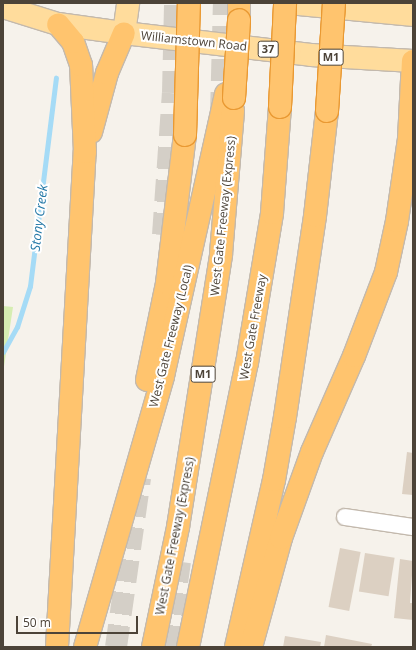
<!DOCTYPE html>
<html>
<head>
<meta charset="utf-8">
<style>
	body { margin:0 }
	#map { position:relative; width:416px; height:650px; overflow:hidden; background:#f6f2eb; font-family:"Open Sans",sans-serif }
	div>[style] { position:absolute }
	.green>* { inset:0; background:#d6edb2 }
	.stream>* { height:5px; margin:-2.5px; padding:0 2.5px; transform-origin:2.5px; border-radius:2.5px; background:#a5dbf6 }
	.building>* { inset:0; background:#dcd0c2; transform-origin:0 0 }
	.highway-tunnel>* { height:22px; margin-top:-11px; transform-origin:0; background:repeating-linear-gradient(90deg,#d4cfc7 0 22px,transparent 0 33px) }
	.roads { filter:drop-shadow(1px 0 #c3b9ad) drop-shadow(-1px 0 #c3b9ad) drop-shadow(0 1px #c3b9ad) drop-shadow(0 -1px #c3b9ad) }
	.street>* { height:16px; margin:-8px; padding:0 8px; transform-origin:8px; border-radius:8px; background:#fff }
	.primary>* { height:22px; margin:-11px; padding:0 11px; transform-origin:11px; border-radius:11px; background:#ffdc9c }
	.highway>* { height:22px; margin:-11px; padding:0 11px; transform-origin:11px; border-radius:11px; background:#ffc46e }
	.bridges { filter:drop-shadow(1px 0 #e99933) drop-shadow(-1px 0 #e99933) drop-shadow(0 1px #e99933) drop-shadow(0 -1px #e99933) }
	.highway-bridge>* { height:22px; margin:-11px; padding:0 11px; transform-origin:11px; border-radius:11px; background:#ffc46e }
	span { translate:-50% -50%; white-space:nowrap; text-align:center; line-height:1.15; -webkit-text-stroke:4px #fff; paint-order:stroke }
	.shield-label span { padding:1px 3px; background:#fff; border:1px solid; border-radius:3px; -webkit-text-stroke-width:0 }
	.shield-label { font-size:11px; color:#4c4338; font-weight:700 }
	.street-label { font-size:12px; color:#4c4338 }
	.water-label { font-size:13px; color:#2579a7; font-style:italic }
	.frame { position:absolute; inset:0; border:4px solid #4c4338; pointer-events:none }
	.scale { position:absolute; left:16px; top:616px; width:122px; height:18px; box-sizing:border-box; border:2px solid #4c4338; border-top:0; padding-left:5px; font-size:12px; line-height:14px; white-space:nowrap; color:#4c4338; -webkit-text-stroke:3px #fff; paint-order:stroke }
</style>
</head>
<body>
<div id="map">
	<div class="green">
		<div style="clip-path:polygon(3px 306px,13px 307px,3px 373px)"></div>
	</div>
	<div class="stream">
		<div style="left:3px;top:352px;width:29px;rotate:-61deg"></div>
		<div style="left:17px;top:327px;width:43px;rotate:-72.4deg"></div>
		<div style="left:30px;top:286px;width:210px;rotate:-82.9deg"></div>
	</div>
	<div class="building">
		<div style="clip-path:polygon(407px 452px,413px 453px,413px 495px,402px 494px)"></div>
		<div style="left:340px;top:548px;width:21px;height:60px;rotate:11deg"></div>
		<div style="left:365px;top:553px;width:30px;height:39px;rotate:9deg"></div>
		<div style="clip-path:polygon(400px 559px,413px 561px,410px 603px,413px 603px,413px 620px,394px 618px)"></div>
		<div style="clip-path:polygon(326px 635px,372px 644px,371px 647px,324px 647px)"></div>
		<div style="clip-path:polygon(285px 636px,321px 642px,320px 647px,283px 647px)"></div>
	</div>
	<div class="highway-tunnel">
		<div style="left:221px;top:114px;width:111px;rotate:-88.5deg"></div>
		<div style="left:163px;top:235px;width:142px;rotate:-86deg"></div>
		<div style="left:173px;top:93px;width:90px;rotate:-88.7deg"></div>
		<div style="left:116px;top:647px;width:171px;rotate:-81.9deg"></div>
		<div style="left:168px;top:647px;width:86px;rotate:-82deg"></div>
	</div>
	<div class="roads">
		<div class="street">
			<div style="left:345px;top:517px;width:69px;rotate:8.4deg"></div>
		</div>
		<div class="primary">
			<div style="left:289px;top:3px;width:125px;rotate:5.5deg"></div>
			<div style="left:3px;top:7px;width:58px;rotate:17.2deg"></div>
			<div style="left:58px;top:24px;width:67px;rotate:7.8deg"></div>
			<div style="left:124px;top:33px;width:188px;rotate:6.7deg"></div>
			<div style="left:311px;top:55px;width:102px;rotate:3.4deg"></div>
			<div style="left:124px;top:33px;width:30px;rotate:-82deg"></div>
		</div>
		<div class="highway">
			<div style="left:239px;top:20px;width:17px;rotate:-90deg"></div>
			<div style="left:91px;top:132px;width:61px;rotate:-74.8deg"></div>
			<div style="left:107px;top:73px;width:43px;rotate:-67deg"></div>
			<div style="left:147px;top:380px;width:99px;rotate:-78.3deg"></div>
			<div style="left:167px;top:283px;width:149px;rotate:-83.1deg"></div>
			<div style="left:57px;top:647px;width:496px;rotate:-86.8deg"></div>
			<div style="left:85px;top:152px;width:87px;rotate:-92.6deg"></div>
			<div style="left:81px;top:65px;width:24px;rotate:-109deg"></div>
			<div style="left:73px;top:42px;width:23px;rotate:-130deg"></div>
			<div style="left:85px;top:647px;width:282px;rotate:-73.9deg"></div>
			<div style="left:163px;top:376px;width:289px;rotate:-77.4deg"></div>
			<div style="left:153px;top:647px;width:123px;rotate:-78.2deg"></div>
			<div style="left:178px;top:527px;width:276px;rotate:-81deg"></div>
			<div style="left:221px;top:254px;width:144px;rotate:-85.2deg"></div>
			<div style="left:188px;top:647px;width:290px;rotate:-78.3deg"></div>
			<div style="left:247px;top:363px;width:152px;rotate:-80.5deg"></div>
			<div style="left:272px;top:213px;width:106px;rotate:-85.7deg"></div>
			<div style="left:236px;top:647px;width:171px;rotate:-77.2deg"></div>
			<div style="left:274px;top:480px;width:64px;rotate:-80.1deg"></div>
			<div style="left:285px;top:417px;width:203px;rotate:-81.5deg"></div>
			<div style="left:315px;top:216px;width:106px;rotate:-83.5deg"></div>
			<div style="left:251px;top:647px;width:113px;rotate:-74.6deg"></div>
			<div style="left:281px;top:538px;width:91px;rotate:-70.2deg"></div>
			<div style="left:312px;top:452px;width:105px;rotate:-66.4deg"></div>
			<div style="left:354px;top:356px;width:90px;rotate:-69.1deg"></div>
			<div style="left:386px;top:272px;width:52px;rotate:-77.8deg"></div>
			<div style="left:397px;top:221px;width:83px;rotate:-81.7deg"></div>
			<div style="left:409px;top:139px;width:78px;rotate:-87.1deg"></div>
		</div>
	</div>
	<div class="bridges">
		<div class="highway-bridge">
			<div style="left:234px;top:98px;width:78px;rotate:-86.3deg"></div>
			<div style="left:280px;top:107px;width:104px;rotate:-87.2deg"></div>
			<div style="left:327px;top:111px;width:108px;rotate:-86.3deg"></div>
			<div style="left:185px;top:135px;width:132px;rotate:-88.3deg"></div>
		</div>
	</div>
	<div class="shield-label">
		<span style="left:268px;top:49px">37</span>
		<span style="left:331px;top:57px">M1</span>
		<span style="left:203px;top:374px">M1</span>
	</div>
	<div class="street-label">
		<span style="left:194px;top:41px;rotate:6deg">Williamstown Road</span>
		<span style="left:223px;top:216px;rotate:-84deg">West Gate Freeway (Express)</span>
		<span style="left:253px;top:327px;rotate:-80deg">West Gate Freeway</span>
		<span style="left:171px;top:336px;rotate:-76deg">West Gate Freeway (Local)</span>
		<span style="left:175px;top:536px;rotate:-79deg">West Gate Freeway (Express)</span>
	</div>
	<div class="water-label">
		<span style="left:39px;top:218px;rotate:-83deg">Stony Creek</span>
	</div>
	<div class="frame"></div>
	<div class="scale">50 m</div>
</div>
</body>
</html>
